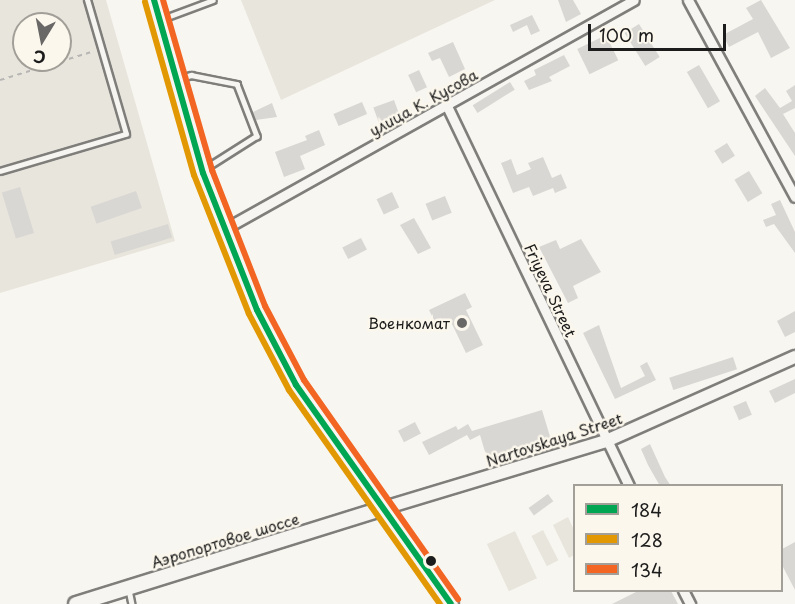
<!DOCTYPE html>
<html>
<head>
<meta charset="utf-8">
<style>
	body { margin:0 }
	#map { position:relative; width:795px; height:604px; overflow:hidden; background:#f8f6f0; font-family:"Playpen Sans",sans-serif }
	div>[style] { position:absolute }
	.built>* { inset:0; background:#e8e5dd; transform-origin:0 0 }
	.building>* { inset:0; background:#d9d7d3; transform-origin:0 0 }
	.path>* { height:1.5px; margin-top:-0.75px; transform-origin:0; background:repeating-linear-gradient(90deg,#b7b6b4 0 4.5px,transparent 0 9px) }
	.roads { filter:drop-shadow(2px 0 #7f7e7b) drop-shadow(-2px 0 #7f7e7b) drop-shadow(0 2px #7f7e7b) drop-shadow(0 -2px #7f7e7b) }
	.service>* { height:4.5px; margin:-2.25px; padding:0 2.25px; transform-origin:2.25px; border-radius:2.25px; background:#f6f5f1 }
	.minor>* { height:9px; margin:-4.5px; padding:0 4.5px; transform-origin:4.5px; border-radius:4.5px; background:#f6f5f1 }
	.tertiary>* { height:12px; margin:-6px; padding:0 6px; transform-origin:6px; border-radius:6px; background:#f6f5f1 }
	.secondary>* { height:14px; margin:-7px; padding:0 7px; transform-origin:7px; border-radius:7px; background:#f6f5f1 }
	.bus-1>* { height:6px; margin:-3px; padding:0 3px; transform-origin:3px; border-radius:3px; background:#00a651 }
	.bus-2>* { height:6px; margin:-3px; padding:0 3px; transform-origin:3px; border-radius:3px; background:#e19803 }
	.bus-3>* { height:6px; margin:-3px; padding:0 3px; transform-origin:3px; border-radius:3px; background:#f26522 }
	.dots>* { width:16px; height:16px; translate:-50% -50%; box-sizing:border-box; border:3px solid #fbf7ec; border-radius:50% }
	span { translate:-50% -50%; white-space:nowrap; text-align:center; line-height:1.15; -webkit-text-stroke:5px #fbf7ec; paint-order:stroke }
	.street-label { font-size:15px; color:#1c1c1c }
	.poi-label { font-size:15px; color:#1c1c1c }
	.right { translate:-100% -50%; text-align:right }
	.legend { position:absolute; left:573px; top:484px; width:210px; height:108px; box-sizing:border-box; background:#fbf7ec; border:2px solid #a29f99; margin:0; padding:8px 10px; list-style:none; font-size:18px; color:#1c1c1c }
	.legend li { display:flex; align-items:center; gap:12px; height:30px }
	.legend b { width:30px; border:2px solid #a29f99 }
	.north { position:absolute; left:12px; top:12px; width:60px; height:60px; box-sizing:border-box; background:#fbf7ec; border:2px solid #a29f99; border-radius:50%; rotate:190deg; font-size:16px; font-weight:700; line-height:24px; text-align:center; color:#1c1c1c }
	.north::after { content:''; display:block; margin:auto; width:21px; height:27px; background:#696866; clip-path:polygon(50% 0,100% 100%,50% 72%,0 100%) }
	.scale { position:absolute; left:588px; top:24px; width:138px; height:27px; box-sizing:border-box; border:3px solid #1c1c1c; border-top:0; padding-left:8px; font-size:18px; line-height:21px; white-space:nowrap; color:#1c1c1c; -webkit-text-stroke:4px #fbf7ec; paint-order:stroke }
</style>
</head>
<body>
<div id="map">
	<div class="built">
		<div style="clip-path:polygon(evenodd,0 0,106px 0,175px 241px,0 293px,0 0,24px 24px,60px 24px,60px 60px,24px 60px,24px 24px)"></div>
		<div style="clip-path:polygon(241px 0,495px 0,281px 100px)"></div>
		<div style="clip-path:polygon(568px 517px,574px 530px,574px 555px,569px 558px,553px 525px)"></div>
		<div style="left:543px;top:530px;width:34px;height:13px;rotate:63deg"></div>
		<div style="left:515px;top:531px;width:52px;height:31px;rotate:65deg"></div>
	</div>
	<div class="building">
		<div style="clip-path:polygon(558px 0,573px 0,581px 14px,566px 22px)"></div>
		<div style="clip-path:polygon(761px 0,790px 48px,771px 58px,758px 32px,729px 47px,723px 35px,753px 19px,746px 8px)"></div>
		<div style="clip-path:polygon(532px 15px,540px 31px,531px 35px,527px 25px,513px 32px,510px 25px)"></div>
		<div style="left:639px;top:24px;width:39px;height:17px;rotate:58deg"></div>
		<div style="left:606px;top:35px;width:28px;height:32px;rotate:64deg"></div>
		<div style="clip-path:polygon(453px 42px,465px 69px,449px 77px,440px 58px,432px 61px,428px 53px)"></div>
		<div style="clip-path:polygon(564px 55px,570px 66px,549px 77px,552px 81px,529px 90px,524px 81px,536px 75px,534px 70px)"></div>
		<div style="left:699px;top:65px;width:42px;height:14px;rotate:60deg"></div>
		<div style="left:419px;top:70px;width:19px;height:12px;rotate:65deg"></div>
		<div style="left:510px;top:82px;width:9px;height:44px;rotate:58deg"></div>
		<div style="clip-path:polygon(795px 85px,795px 108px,783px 114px,795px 133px,795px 156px,755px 96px,765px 88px,780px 108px,792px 101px,786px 91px)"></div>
		<div style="left:394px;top:100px;width:20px;height:22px;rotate:70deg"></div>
		<div style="left:362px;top:102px;width:13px;height:31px;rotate:67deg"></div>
		<div style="clip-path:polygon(272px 103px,277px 117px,256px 120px,253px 112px)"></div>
		<div style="clip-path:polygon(319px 130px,325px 145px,300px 156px,305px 169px,284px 177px,275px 152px,307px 140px,305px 136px)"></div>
		<div style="left:727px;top:143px;width:15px;height:15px;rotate:58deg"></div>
		<div style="clip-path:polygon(543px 157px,552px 178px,561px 174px,567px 188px,555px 193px,553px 188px,533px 196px,529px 187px,513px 193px,501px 163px,511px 159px,517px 175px,531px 169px,528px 163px)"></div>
		<div style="left:749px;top:171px;width:26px;height:17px;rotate:59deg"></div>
		<div style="left:20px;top:187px;width:48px;height:19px;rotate:73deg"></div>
		<div style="left:136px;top:191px;width:18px;height:48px;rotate:71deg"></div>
		<div style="left:392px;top:192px;width:17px;height:17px;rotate:65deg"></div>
		<div style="left:445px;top:196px;width:18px;height:21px;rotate:68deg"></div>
		<div style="clip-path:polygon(780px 200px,795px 232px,795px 253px,774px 224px,766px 227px,763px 220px,776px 215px,771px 204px)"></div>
		<div style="clip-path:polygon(414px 218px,431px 248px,418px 254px,400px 225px)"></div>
		<div style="left:168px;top:224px;width:14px;height:60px;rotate:73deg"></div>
		<div style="left:361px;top:238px;width:13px;height:21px;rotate:63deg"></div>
		<div style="clip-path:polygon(581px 239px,601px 272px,573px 286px,578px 298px,568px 303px,539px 247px,556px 240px,560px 249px)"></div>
		<div style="clip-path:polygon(465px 293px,472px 307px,466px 310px,483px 345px,466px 353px,450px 320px,437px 326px,429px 310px)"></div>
		<div style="clip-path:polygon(795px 311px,795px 332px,785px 337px,777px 321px)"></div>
		<div style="clip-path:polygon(599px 325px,621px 388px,645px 376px,640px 366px,647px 362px,656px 380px,615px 399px,583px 333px)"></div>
		<div style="left:733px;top:357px;width:13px;height:67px;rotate:72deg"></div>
		<div style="clip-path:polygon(795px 379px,795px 393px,775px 403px,769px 391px)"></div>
		<div style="left:746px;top:401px;width:15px;height:14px;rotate:67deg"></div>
		<div style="clip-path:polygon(542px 410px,552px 443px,488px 462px,480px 435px,470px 440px,467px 435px,429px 455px,422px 442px,456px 426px,458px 430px,468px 424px,472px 431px)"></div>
		<div style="left:415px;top:422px;width:13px;height:19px;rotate:63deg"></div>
		<div style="clip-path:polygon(650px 444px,665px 477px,671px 486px,660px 486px,648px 465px,641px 449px)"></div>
		<div style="left:548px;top:494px;width:9px;height:24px;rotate:54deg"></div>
		<div style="clip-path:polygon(795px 542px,795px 590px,782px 565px,782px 549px)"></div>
		<div style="clip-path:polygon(638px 591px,671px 591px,678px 604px,612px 604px)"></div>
	</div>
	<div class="path">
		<div style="left:0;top:80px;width:98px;rotate:-17.1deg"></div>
	</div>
	<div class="roads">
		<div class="service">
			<div style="left:162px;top:19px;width:54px;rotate:-20.4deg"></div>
			<div style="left:178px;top:79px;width:14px;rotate:-17deg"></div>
			<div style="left:191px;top:75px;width:47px;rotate:11.1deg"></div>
			<div style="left:237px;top:84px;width:56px;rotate:69deg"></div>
			<div style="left:257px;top:136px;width:62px;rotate:147.6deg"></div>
			<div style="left:0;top:171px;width:131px;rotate:-16.4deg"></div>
			<div style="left:126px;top:134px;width:140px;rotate:-106.2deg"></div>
			<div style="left:129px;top:590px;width:14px;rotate:78deg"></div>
		</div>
		<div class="minor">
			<div style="left:688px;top:0;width:224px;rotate:61.5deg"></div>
			<div style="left:447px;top:106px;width:421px;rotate:64.4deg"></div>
			<div style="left:226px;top:228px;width:467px;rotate:-29.2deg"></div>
			<div style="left:683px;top:590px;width:16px;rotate:63deg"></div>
		</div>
		<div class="tertiary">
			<div style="left:384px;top:508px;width:232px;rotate:-16.8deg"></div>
			<div style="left:606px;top:441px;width:207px;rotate:-24deg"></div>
		</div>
		<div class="secondary">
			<div style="left:154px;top:0;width:180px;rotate:74.2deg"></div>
			<div style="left:203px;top:173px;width:147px;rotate:68.5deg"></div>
			<div style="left:257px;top:310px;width:85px;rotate:62.5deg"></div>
			<div style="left:296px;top:385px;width:268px;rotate:54.7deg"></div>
			<div style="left:76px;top:604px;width:323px;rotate:-17.3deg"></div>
		</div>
	</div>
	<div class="bus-1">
		<div style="left:154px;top:0;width:180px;rotate:74.2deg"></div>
		<div style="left:203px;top:173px;width:147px;rotate:68.5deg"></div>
		<div style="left:257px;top:310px;width:85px;rotate:62.5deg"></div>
		<div style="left:296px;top:385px;width:268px;rotate:54.7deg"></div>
	</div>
	<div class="bus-2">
		<div style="left:145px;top:2px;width:180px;rotate:74.2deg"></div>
		<div style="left:194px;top:175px;width:149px;rotate:68.4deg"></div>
		<div style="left:249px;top:314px;width:86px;rotate:62.2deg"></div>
		<div style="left:289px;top:390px;width:262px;rotate:54.8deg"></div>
	</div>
	<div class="bus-3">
		<div style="left:163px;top:0;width:177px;rotate:73.9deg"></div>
		<div style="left:212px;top:170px;width:146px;rotate:68.7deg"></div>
		<div style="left:265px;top:306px;width:84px;rotate:62.2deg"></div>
		<div style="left:304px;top:380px;width:268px;rotate:54.9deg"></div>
	</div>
	<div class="dots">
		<div style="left:462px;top:323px;background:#696866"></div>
		<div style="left:431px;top:561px;background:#1c1c1c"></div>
	</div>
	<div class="street-label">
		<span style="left:423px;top:102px;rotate:-29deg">улица К. Кусова</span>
		<span style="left:551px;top:290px;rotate:65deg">Friyeva Street</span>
		<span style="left:554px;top:439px;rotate:-18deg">Nartovskaya Street</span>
		<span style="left:225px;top:540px;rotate:-17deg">Аэропортовое шоссе</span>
	</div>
	<div class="poi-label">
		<span class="right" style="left:450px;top:323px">Военкомат</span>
	</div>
	<ul class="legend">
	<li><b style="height:8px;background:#00a651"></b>184</li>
	<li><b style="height:8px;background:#e19803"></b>128</li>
	<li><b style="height:8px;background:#f26522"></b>134</li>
	</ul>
	<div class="north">С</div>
	<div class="scale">100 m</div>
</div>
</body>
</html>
